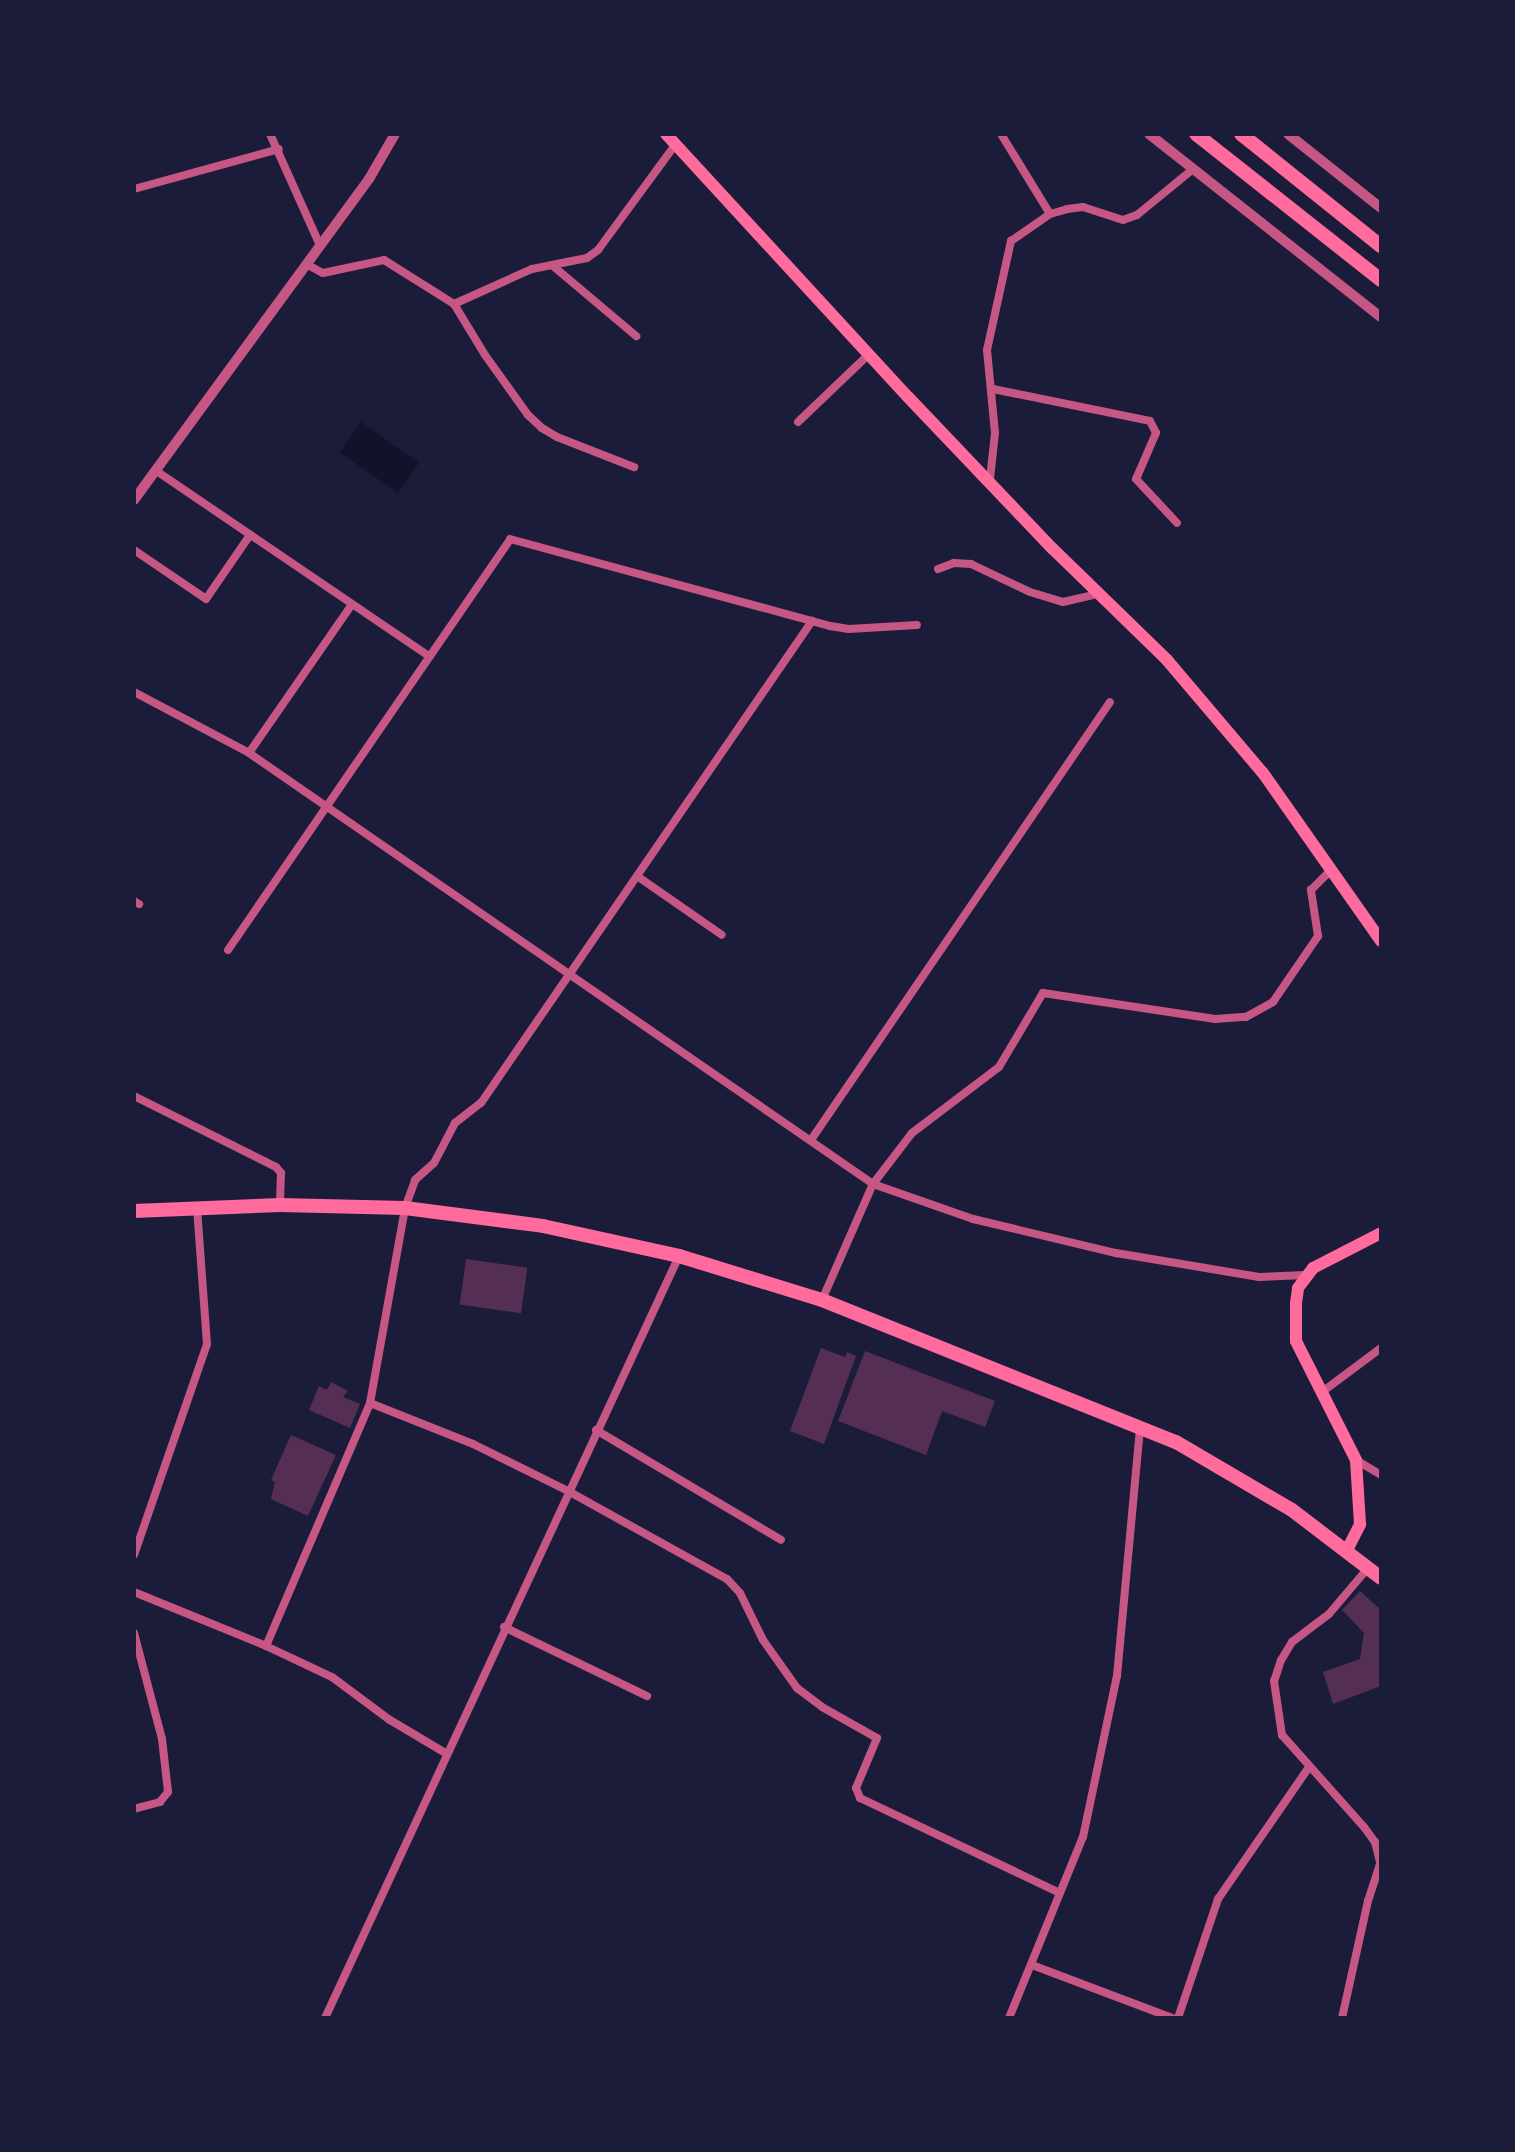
<!DOCTYPE html>
<html>
<head>
<meta charset="utf-8">
<style>
	body { margin:0 }
	#map { position:relative; width:1515px; height:2152px; overflow:hidden; background:#1b1b3a; font-family:Manrope,sans-serif }
	div>[style] { position:absolute }
	.water>* { inset:0; background:#12122b; transform-origin:0 0 }
	.building>* { inset:0; background:#542f53; transform-origin:0 0 }
	.minor>* { height:8px; margin:-4px; padding:0 4px; transform-origin:4px; border-radius:4px; background:#c65784 }
	.tertiary>* { height:10px; margin:-5px; padding:0 5px; transform-origin:5px; border-radius:5px; background:#c65784 }
	.primary>* { height:12px; margin:-6px; padding:0 6px; transform-origin:6px; border-radius:6px; background:#ff6b9d }
	.trunk>* { height:14px; margin:-7px; padding:0 7px; transform-origin:7px; border-radius:7px; background:#ff6b9d }
	.motorway>* { height:14px; margin:-7px; padding:0 7px; transform-origin:7px; border-radius:7px; background:#ff6b9d }
	span { translate:-50% -50%; white-space:nowrap; text-align:center; line-height:1.15; -webkit-text-stroke:8px #1b1b3a; paint-order:stroke }
	.frame { position:absolute; inset:0; border:136px solid #1b1b3a; pointer-events:none }
</style>
</head>
<body>
<div id="map">
	<div class="water">
		<div style="left:361px;top:422px;width:71px;height:37px;rotate:35deg"></div>
	</div>
	<div class="building">
		<div style="left:466px;top:1259px;width:62px;height:46px;rotate:8deg"></div>
		<div style="clip-path:polygon(821px 1348px,845px 1357px,847px 1352px,856px 1356px,824px 1444px,790px 1431px)"></div>
		<div style="clip-path:polygon(865px 1351px,995px 1401px,985px 1427px,942px 1411px,926px 1455px,838px 1421px)"></div>
		<div style="clip-path:polygon(331px 1382px,348px 1391px,343px 1397px,360px 1404px,350px 1428px,309px 1410px,319px 1386px,327px 1390px)"></div>
		<div style="clip-path:polygon(291px 1435px,336px 1455px,308px 1516px,271px 1499px,275px 1482px,271px 1480px)"></div>
		<div style="clip-path:polygon(1360px 1591px,1381px 1610px,1381px 1686px,1333px 1704px,1323px 1672px,1360px 1659px,1364px 1633px,1342px 1610px)"></div>
	</div>
	<div class="minor">
		<div style="left:270px;top:134px;width:122px;rotate:65.8deg"></div>
		<div style="left:1001px;top:134px;width:94px;rotate:58.5deg"></div>
		<div style="left:134px;top:189px;width:150px;rotate:-15.4deg"></div>
		<div style="left:306px;top:264px;width:19px;rotate:28deg"></div>
		<div style="left:323px;top:273px;width:62px;rotate:-12deg"></div>
		<div style="left:384px;top:260px;width:83px;rotate:32.2deg"></div>
		<div style="left:454px;top:304px;width:60px;rotate:58.7deg"></div>
		<div style="left:485px;top:355px;width:74px;rotate:54.4deg"></div>
		<div style="left:528px;top:415px;width:19px;rotate:43deg"></div>
		<div style="left:542px;top:428px;width:17px;rotate:31deg"></div>
		<div style="left:557px;top:437px;width:83px;rotate:21.3deg"></div>
		<div style="left:553px;top:266px;width:109px;rotate:40.1deg"></div>
		<div style="left:454px;top:304px;width:85px;rotate:-24.2deg"></div>
		<div style="left:532px;top:269px;width:56px;rotate:-11.3deg"></div>
		<div style="left:587px;top:258px;width:14px;rotate:-36deg"></div>
		<div style="left:598px;top:250px;width:130px;rotate:-53.7deg"></div>
		<div style="left:993px;top:389px;width:160px;rotate:11.5deg"></div>
		<div style="left:1150px;top:421px;width:13px;rotate:63deg"></div>
		<div style="left:1156px;top:433px;width:50px;rotate:113.5deg"></div>
		<div style="left:1136px;top:479px;width:60px;rotate:47deg"></div>
		<div style="left:798px;top:422px;width:97px;rotate:-43.7deg"></div>
		<div style="left:155px;top:470px;width:331px;rotate:34.2deg"></div>
		<div style="left:990px;top:479px;width:46px;rotate:-83.8deg"></div>
		<div style="left:995px;top:433px;width:83px;rotate:-95.5deg"></div>
		<div style="left:987px;top:350px;width:112px;rotate:-77.6deg"></div>
		<div style="left:1011px;top:241px;width:47px;rotate:-34.7deg"></div>
		<div style="left:1050px;top:214px;width:18px;rotate:-16deg"></div>
		<div style="left:1067px;top:209px;width:16px;rotate:-7deg"></div>
		<div style="left:1083px;top:207px;width:42px;rotate:18deg"></div>
		<div style="left:1123px;top:220px;width:15px;rotate:-20deg"></div>
		<div style="left:1137px;top:215px;width:72px;rotate:-39.4deg"></div>
		<div style="left:134px;top:550px;width:87px;rotate:34.2deg"></div>
		<div style="left:206px;top:599px;width:78px;rotate:-55.5deg"></div>
		<div style="left:938px;top:569px;width:17px;rotate:-21deg"></div>
		<div style="left:954px;top:563px;width:17px;rotate:3deg"></div>
		<div style="left:971px;top:564px;width:65px;rotate:25.4deg"></div>
		<div style="left:1030px;top:592px;width:34px;rotate:17deg"></div>
		<div style="left:1063px;top:602px;width:37px;rotate:-13deg"></div>
		<div style="left:134px;top:692px;width:130px;rotate:27.9deg"></div>
		<div style="left:249px;top:753px;width:758px;rotate:34.63deg"></div>
		<div style="left:873px;top:1184px;width:106px;rotate:19.3deg"></div>
		<div style="left:973px;top:1219px;width:147px;rotate:13.4deg"></div>
		<div style="left:1116px;top:1253px;width:145px;rotate:9.5deg"></div>
		<div style="left:1259px;top:1277px;width:46px;rotate:-2.5deg"></div>
		<div style="left:249px;top:753px;width:181px;rotate:-55.3deg"></div>
		<div style="left:637px;top:876px;width:103px;rotate:34.8deg"></div>
		<div style="left:134px;top:901px;width:6px;rotate:31deg"></div>
		<div style="left:228px;top:950px;width:498px;rotate:-55.5deg"></div>
		<div style="left:510px;top:539px;width:332px;rotate:15.2deg"></div>
		<div style="left:830px;top:626px;width:19px;rotate:9deg"></div>
		<div style="left:849px;top:629px;width:68px;rotate:-3.4deg"></div>
		<div style="left:134px;top:1096px;width:159px;rotate:26.6deg"></div>
		<div style="left:276px;top:1167px;width:8px;rotate:50deg"></div>
		<div style="left:281px;top:1173px;width:32px;rotate:92deg"></div>
		<div style="left:811px;top:1140px;width:530px;rotate:-55.68deg"></div>
		<div style="left:822px;top:1300px;width:127px;rotate:-66.3deg"></div>
		<div style="left:873px;top:1184px;width:64px;rotate:-52.6deg"></div>
		<div style="left:912px;top:1133px;width:109px;rotate:-37.2deg"></div>
		<div style="left:999px;top:1067px;width:86px;rotate:-59.3deg"></div>
		<div style="left:1043px;top:993px;width:174px;rotate:8.6deg"></div>
		<div style="left:1215px;top:1019px;width:31px;rotate:-4deg"></div>
		<div style="left:1246px;top:1017px;width:31px;rotate:-29deg"></div>
		<div style="left:1273px;top:1002px;width:80px;rotate:-55.7deg"></div>
		<div style="left:1318px;top:936px;width:47px;rotate:-98.7deg"></div>
		<div style="left:1311px;top:890px;width:28px;rotate:-45deg"></div>
		<div style="left:1322px;top:1392px;width:74px;rotate:-36.7deg"></div>
		<div style="left:370px;top:1403px;width:111px;rotate:21.7deg"></div>
		<div style="left:473px;top:1444px;width:106px;rotate:26.3deg"></div>
		<div style="left:568px;top:1491px;width:182px;rotate:29deg"></div>
		<div style="left:727px;top:1579px;width:19px;rotate:47deg"></div>
		<div style="left:740px;top:1593px;width:52px;rotate:63.9deg"></div>
		<div style="left:763px;top:1640px;width:59px;rotate:54.7deg"></div>
		<div style="left:797px;top:1688px;width:31px;rotate:37deg"></div>
		<div style="left:822px;top:1707px;width:63px;rotate:29.4deg"></div>
		<div style="left:877px;top:1738px;width:54px;rotate:112.8deg"></div>
		<div style="left:856px;top:1788px;width:11px;rotate:68deg"></div>
		<div style="left:860px;top:1798px;width:221px;rotate:25.4deg"></div>
		<div style="left:596px;top:1430px;width:215px;rotate:30.7deg"></div>
		<div style="left:1356px;top:1460px;width:29px;rotate:31deg"></div>
		<div style="left:134px;top:1555px;width:223px;rotate:-70.9deg"></div>
		<div style="left:207px;top:1344px;width:136px;rotate:-94.2deg"></div>
		<div style="left:1368px;top:1568px;width:60px;rotate:130.3deg"></div>
		<div style="left:1329px;top:1614px;width:46px;rotate:142.9deg"></div>
		<div style="left:1292px;top:1642px;width:21px;rotate:121deg"></div>
		<div style="left:1281px;top:1660px;width:22px;rotate:108deg"></div>
		<div style="left:1274px;top:1681px;width:55px;rotate:81.6deg"></div>
		<div style="left:1282px;top:1735px;width:123px;rotate:48.3deg"></div>
		<div style="left:1364px;top:1827px;width:19px;rotate:54deg"></div>
		<div style="left:1375px;top:1842px;width:21px;rotate:76deg"></div>
		<div style="left:134px;top:1592px;width:143px;rotate:22.2deg"></div>
		<div style="left:266px;top:1646px;width:73px;rotate:25.2deg"></div>
		<div style="left:332px;top:1677px;width:72px;rotate:36.6deg"></div>
		<div style="left:390px;top:1720px;width:66px;rotate:30.8deg"></div>
		<div style="left:504px;top:1627px;width:159px;rotate:25.8deg"></div>
		<div style="left:134px;top:1633px;width:110px;rotate:75.2deg"></div>
		<div style="left:162px;top:1739px;width:53px;rotate:83.5deg"></div>
		<div style="left:168px;top:1792px;width:13px;rotate:129deg"></div>
		<div style="left:160px;top:1802px;width:27px;rotate:165deg"></div>
		<div style="left:266px;top:1646px;width:264px;rotate:-66.8deg"></div>
		<div style="left:370px;top:1403px;width:198px;rotate:-79.8deg"></div>
		<div style="left:405px;top:1208px;width:30px;rotate:-70deg"></div>
		<div style="left:415px;top:1180px;width:25px;rotate:-42deg"></div>
		<div style="left:434px;top:1163px;width:45px;rotate:-62.3deg"></div>
		<div style="left:455px;top:1123px;width:33px;rotate:-38deg"></div>
		<div style="left:481px;top:1103px;width:585px;rotate:-55.52deg"></div>
		<div style="left:1032px;top:1965px;width:150px;rotate:20.7deg"></div>
		<div style="left:325px;top:2018px;width:840px;rotate:-65.08deg"></div>
		<div style="left:1009px;top:2018px;width:196px;rotate:-67.8deg"></div>
		<div style="left:1083px;top:1837px;width:165px;rotate:-78.1deg"></div>
		<div style="left:1117px;top:1676px;width:248px;rotate:-84.7deg"></div>
		<div style="left:1178px;top:2018px;width:126px;rotate:-71.4deg"></div>
		<div style="left:1218px;top:1899px;width:160px;rotate:-55.4deg"></div>
		<div style="left:1342px;top:2018px;width:120px;rotate:-77.5deg"></div>
		<div style="left:1368px;top:1901px;width:42px;rotate:-72deg"></div>
	</div>
	<div class="tertiary">
		<div style="left:1149px;top:134px;width:295px;rotate:38.3deg"></div>
		<div style="left:1288px;top:134px;width:119px;rotate:38.5deg"></div>
		<div style="left:134px;top:500px;width:398px;rotate:-53.8deg"></div>
		<div style="left:369px;top:179px;width:52px;rotate:-60deg"></div>
	</div>
	<div class="primary">
		<div style="left:666px;top:134px;width:357px;rotate:47.4deg"></div>
		<div style="left:908px;top:397px;width:210px;rotate:46.4deg"></div>
		<div style="left:1053px;top:549px;width:159px;rotate:44.2deg"></div>
		<div style="left:1167px;top:660px;width:148px;rotate:49.7deg"></div>
		<div style="left:1263px;top:773px;width:205px;rotate:54.9deg"></div>
		<div style="left:1347px;top:1550px;width:29px;rotate:-63deg"></div>
		<div style="left:1360px;top:1524px;width:64px;rotate:-93.6deg"></div>
		<div style="left:1356px;top:1460px;width:133px;rotate:-116.8deg"></div>
		<div style="left:1296px;top:1341px;width:38px;rotate:-90deg"></div>
		<div style="left:1296px;top:1303px;width:15px;rotate:-82deg"></div>
		<div style="left:1298px;top:1288px;width:25px;rotate:-53deg"></div>
		<div style="left:1313px;top:1268px;width:76px;rotate:-27.2deg"></div>
	</div>
	<div class="trunk">
		<div style="left:134px;top:1211px;width:146px;rotate:-2.4deg"></div>
		<div style="left:280px;top:1205px;width:125px;rotate:1.4deg"></div>
		<div style="left:405px;top:1208px;width:139px;rotate:7.4deg"></div>
		<div style="left:543px;top:1226px;width:139px;rotate:12.4deg"></div>
		<div style="left:679px;top:1256px;width:150px;rotate:17.1deg"></div>
		<div style="left:822px;top:1300px;width:381px;rotate:21.9deg"></div>
		<div style="left:1176px;top:1442px;width:134px;rotate:30.4deg"></div>
		<div style="left:1292px;top:1510px;width:112px;rotate:37.4deg"></div>
	</div>
	<div class="motorway">
		<div style="left:1196px;top:134px;width:236px;rotate:38.3deg"></div>
		<div style="left:1241px;top:134px;width:179px;rotate:38.7deg"></div>
	</div>
	<div class="frame"></div>
</div>
</body>
</html>
